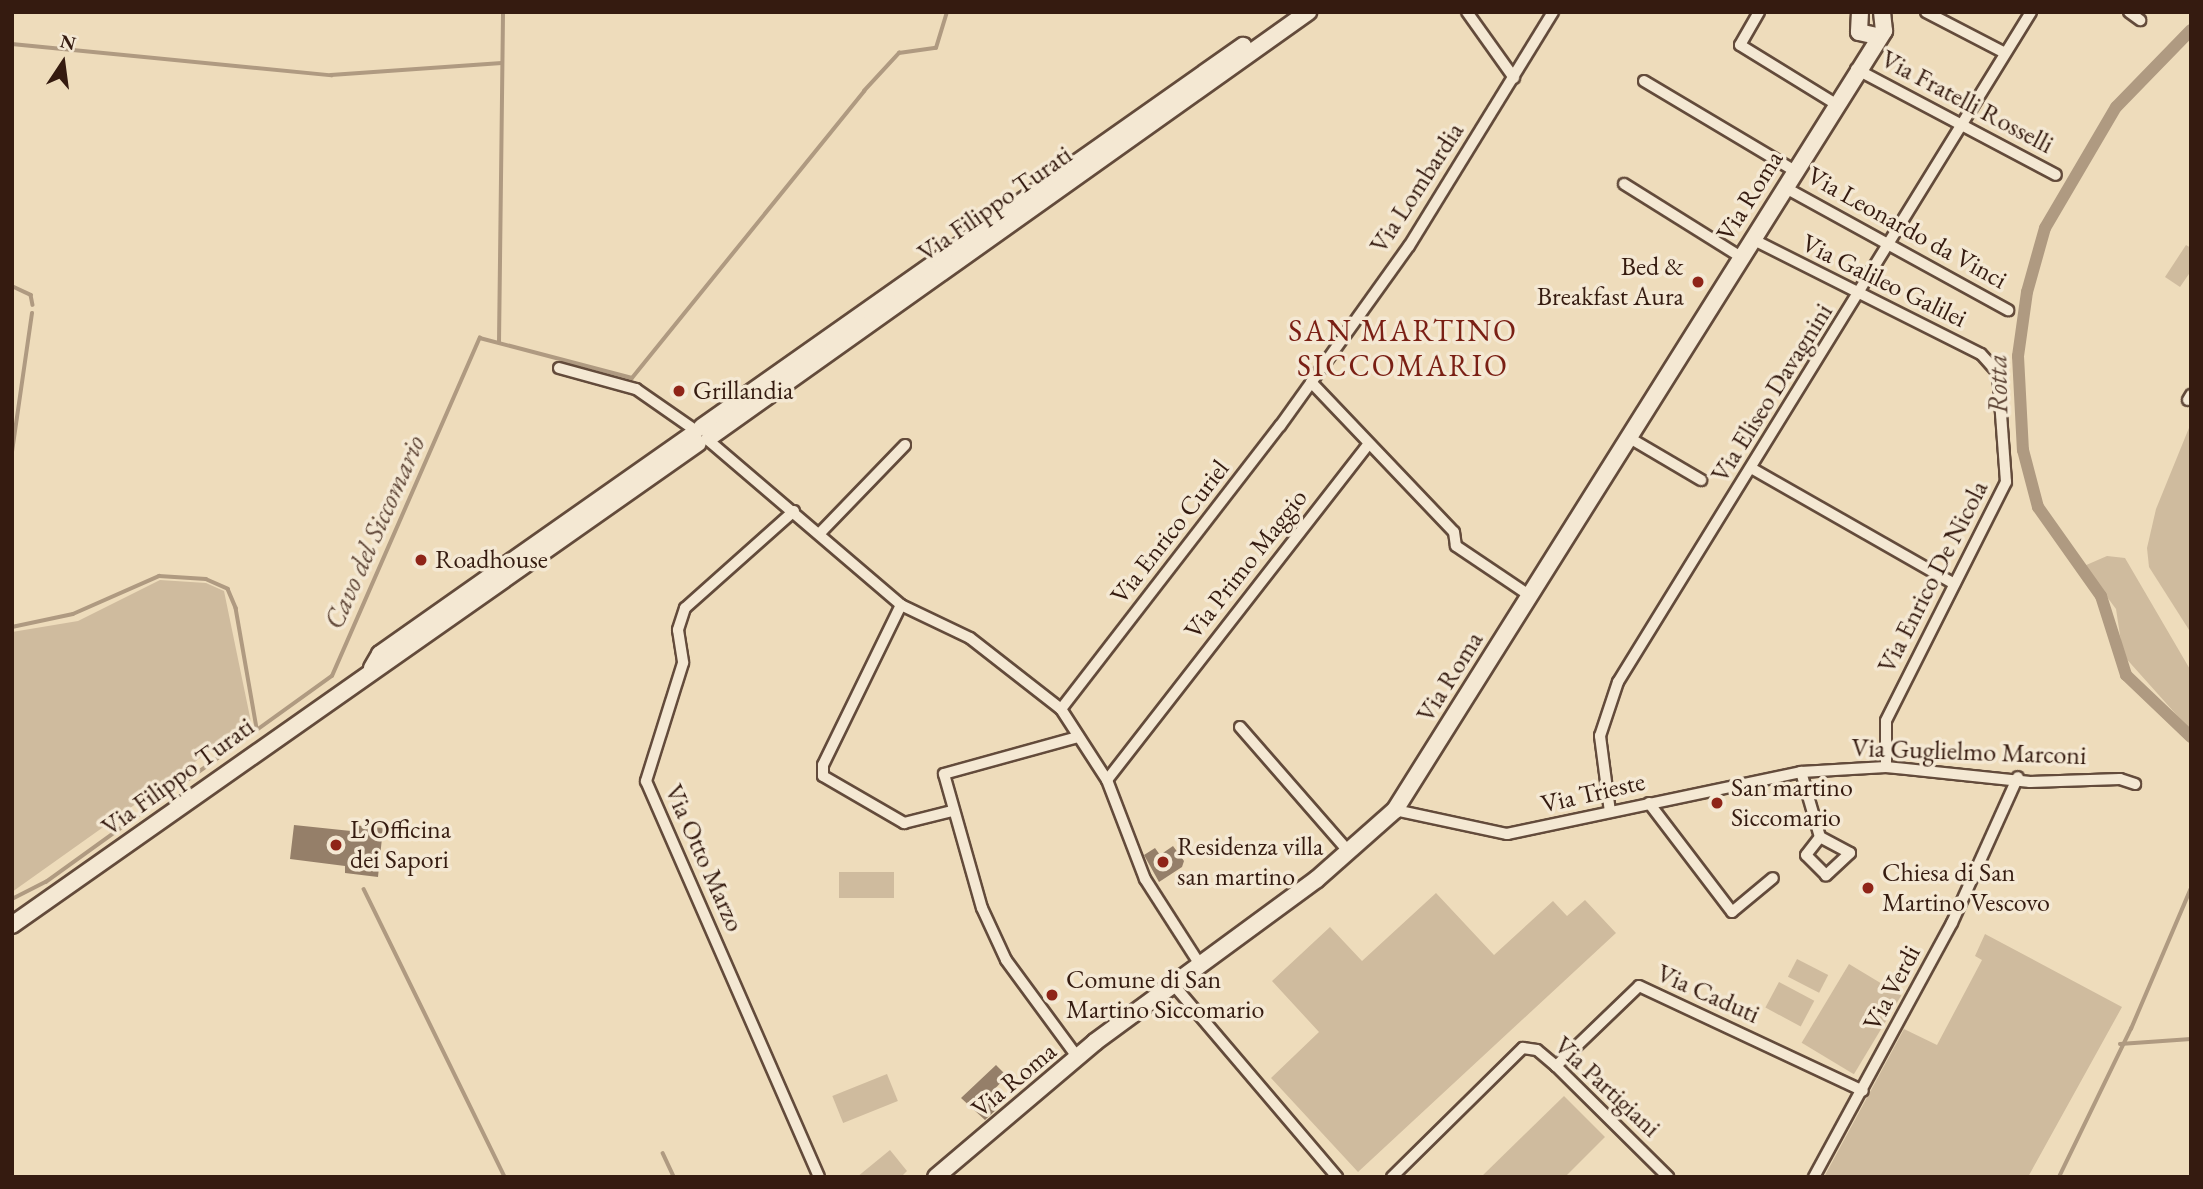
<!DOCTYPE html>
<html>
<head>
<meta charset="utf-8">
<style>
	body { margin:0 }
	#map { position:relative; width:2203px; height:1189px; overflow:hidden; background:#eedcbb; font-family:"EB Garamond",serif }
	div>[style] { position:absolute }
	.green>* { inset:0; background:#cfbb9e; transform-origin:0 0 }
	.stream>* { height:3.5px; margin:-1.75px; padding:0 1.75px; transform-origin:1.75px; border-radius:1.75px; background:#af9a81 }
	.canal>* { height:12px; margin:-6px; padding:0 6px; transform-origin:6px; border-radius:6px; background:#af9a81 }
	.building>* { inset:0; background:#957f69 }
	.roads { filter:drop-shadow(2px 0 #634b3b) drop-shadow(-2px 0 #634b3b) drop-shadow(0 2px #634b3b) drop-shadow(0 -2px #634b3b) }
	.street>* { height:10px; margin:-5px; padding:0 5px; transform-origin:5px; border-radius:5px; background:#f4e8d3 }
	.secondary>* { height:16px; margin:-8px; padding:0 8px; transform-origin:8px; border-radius:8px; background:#f4e8d3 }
	.dots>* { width:19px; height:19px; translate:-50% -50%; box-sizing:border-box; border:4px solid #f4e8d3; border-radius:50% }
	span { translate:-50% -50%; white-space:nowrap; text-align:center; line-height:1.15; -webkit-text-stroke:7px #f4e8d3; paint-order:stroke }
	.street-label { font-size:26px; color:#351b10 }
	.poi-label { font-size:26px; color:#351b10 }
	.right { translate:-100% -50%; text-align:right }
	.left { translate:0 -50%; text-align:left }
	.water-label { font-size:28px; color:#604738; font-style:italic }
	.quarter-label { font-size:30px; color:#7a1f14; letter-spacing:2px }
	.frame { position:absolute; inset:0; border:14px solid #351b10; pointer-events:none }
	.north { position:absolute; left:28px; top:28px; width:70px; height:70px; -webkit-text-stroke:5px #f4e8d3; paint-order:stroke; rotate:13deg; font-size:19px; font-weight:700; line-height:28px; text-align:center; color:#351b10 }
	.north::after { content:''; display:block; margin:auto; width:24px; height:32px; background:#351b10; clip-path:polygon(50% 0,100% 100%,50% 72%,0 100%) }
</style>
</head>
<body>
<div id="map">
	<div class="green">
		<div style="clip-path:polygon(2186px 245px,2191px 248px,2191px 271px,2180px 287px,2165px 277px)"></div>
		<div style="clip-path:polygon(2191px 423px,2191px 633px,2149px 567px,2147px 548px,2156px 509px)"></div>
		<div style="clip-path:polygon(2107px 556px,2125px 558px,2191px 671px,2191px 731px,2123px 655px,2116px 609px,2084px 566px)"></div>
		<div style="clip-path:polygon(160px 580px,206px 583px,224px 591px,251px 722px,12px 892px,12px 632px,78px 621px)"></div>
		<div style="left:894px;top:872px;width:26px;height:55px;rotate:90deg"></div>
		<div style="clip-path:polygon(1436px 893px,1494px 955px,1553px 901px,1567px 916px,1585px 900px,1616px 933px,1358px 1172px,1271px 1078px,1319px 1032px,1272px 981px,1330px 927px,1362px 961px)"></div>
		<div style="clip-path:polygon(1985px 934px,2122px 1007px,2028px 1177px,1824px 1177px,1904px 1029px,1937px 1045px,1982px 960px,1975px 956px)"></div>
		<div style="left:1797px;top:959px;width:35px;height:20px;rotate:27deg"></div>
		<div style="left:1849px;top:964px;width:61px;height:92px;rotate:31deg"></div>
		<div style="left:1779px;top:982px;width:40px;height:29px;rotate:28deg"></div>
		<div style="left:887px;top:1074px;width:29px;height:59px;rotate:68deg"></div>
		<div style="clip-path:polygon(1564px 1096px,1605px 1137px,1565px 1177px,1481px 1177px)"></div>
		<div style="clip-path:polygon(890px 1150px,907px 1171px,901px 1177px,857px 1177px)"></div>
	</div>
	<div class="stream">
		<div style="left:12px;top:44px;width:321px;rotate:5.6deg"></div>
		<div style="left:331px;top:75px;width:171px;rotate:-4deg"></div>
		<div style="left:12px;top:286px;width:21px;rotate:25deg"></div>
		<div style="left:31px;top:295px;width:10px;rotate:79deg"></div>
		<div style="left:499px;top:343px;width:331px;rotate:-89.3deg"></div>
		<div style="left:12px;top:452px;width:140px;rotate:-81.8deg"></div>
		<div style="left:12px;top:627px;width:62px;rotate:-12deg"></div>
		<div style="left:73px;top:614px;width:94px;rotate:-23.8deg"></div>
		<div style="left:159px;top:576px;width:47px;rotate:3.7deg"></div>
		<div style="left:206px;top:579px;width:24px;rotate:24deg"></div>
		<div style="left:228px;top:589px;width:21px;rotate:67deg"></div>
		<div style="left:236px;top:608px;width:122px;rotate:80.1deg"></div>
		<div style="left:364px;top:889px;width:321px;rotate:63.9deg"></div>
		<div style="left:12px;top:899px;width:38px;rotate:-27deg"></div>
		<div style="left:46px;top:882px;width:352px;rotate:-35.8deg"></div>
		<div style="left:332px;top:676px;width:369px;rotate:-66.4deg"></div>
		<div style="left:480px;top:338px;width:157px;rotate:14.7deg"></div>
		<div style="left:632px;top:378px;width:369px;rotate:-51deg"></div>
		<div style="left:864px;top:91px;width:52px;rotate:-47.4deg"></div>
		<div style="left:899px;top:53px;width:37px;rotate:-8deg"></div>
		<div style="left:936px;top:48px;width:38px;rotate:-73deg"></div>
		<div style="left:2120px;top:1044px;width:71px;rotate:-4deg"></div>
		<div style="left:663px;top:1153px;width:26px;rotate:65deg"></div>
		<div style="left:2059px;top:1177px;width:165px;rotate:-64.1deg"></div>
		<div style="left:2131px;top:1029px;width:153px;rotate:-66.9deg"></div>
	</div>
	<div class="canal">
		<div style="left:2191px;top:30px;width:107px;rotate:134.2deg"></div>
		<div style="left:2116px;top:107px;width:140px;rotate:120.4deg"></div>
		<div style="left:2045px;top:228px;width:66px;rotate:105.7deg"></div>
		<div style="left:2027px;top:292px;width:65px;rotate:98deg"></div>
		<div style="left:2018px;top:356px;width:94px;rotate:87deg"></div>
		<div style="left:2023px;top:450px;width:59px;rotate:75.3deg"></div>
		<div style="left:2038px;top:507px;width:109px;rotate:54.7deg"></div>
		<div style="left:2101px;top:596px;width:83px;rotate:72.4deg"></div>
		<div style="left:2126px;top:675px;width:90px;rotate:43.6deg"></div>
	</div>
	<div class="building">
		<div style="clip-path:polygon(294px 825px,351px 831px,352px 825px,383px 828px,378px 877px,345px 873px,345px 866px,290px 859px)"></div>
		<div style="clip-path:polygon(1173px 846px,1184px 861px,1182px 867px,1159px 882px,1144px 855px,1155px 848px,1160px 855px)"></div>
		<div style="clip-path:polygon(996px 1065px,1007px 1076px,987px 1097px,998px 1108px,985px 1120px,961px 1098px)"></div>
	</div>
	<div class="roads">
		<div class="street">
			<div style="left:1467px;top:12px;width:81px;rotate:54.5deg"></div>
			<div style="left:1759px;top:12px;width:38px;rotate:120deg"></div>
			<div style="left:1740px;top:45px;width:113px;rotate:31.6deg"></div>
			<div style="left:1926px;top:12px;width:89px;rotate:27.4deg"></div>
			<div style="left:2129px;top:12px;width:14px;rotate:36deg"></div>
			<div style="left:1856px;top:69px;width:226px;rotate:27.9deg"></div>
			<div style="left:1644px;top:81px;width:176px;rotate:30.8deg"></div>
			<div style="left:1624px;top:184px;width:138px;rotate:32deg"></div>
			<div style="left:1784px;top:187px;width:256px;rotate:28.8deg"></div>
			<div style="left:1752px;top:239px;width:256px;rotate:26.7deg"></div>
			<div style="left:1981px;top:354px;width:25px;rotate:48deg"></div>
			<div style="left:1998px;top:373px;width:109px;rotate:85.8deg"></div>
			<div style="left:2006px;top:482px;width:267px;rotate:116.7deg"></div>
			<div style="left:1886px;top:721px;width:46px;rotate:90deg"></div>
			<div style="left:559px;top:368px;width:80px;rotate:15.3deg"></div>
			<div style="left:636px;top:389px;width:72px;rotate:34.8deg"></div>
			<div style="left:1311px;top:382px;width:207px;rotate:46.4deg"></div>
			<div style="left:1454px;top:532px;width:14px;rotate:82deg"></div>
			<div style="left:1456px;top:546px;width:88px;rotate:33.9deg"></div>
			<div style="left:2188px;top:400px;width:6px;rotate:-59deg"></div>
			<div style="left:1628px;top:437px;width:85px;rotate:30.5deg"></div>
			<div style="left:708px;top:440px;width:254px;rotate:40.5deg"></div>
			<div style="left:901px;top:605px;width:76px;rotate:25.6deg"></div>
			<div style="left:970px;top:638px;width:115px;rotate:38deg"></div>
			<div style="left:1061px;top:709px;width:85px;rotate:57.1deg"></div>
			<div style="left:1107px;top:780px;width:106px;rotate:69deg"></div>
			<div style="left:1145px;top:879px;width:100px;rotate:57.3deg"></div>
			<div style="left:1751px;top:468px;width:234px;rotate:29.7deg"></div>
			<div style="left:794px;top:511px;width:146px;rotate:138.3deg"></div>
			<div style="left:685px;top:608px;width:23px;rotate:108deg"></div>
			<div style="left:678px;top:630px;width:33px;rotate:81deg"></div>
			<div style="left:683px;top:663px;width:124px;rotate:107.4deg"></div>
			<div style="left:646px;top:781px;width:432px;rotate:66.4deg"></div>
			<div style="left:821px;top:532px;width:121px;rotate:-46deg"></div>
			<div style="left:901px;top:605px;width:178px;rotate:116deg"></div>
			<div style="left:823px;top:765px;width:11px;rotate:90deg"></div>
			<div style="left:823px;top:776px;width:94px;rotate:30.1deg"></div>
			<div style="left:904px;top:823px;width:49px;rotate:-14deg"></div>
			<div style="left:1061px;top:709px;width:358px;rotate:-52.3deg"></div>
			<div style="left:1280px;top:426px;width:221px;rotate:-54.4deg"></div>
			<div style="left:1409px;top:246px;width:275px;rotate:-58.4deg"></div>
			<div style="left:1240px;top:727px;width:167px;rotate:48.9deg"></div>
			<div style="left:1078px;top:737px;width:139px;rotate:164.6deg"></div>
			<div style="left:944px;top:774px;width:139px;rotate:74.2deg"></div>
			<div style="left:982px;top:908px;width:57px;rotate:65.2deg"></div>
			<div style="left:1006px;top:960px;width:122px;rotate:53.7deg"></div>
			<div style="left:1801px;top:772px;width:68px;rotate:73.7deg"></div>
			<div style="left:1107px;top:780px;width:426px;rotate:-52.1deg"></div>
			<div style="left:1649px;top:803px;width:137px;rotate:52.7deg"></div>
			<div style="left:1732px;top:912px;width:53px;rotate:-39.7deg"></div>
			<div style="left:1395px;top:810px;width:115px;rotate:12.1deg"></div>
			<div style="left:1507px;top:834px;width:300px;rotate:-11.9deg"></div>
			<div style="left:1801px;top:772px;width:85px;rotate:-3.4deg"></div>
			<div style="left:1886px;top:767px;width:145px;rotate:5.9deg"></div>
			<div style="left:2030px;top:782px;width:90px;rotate:-1.9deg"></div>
			<div style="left:2120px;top:779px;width:16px;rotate:18deg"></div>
			<div style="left:1610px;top:812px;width:77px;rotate:-97.5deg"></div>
			<div style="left:1600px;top:736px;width:57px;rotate:-71.6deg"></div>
			<div style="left:1618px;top:682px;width:787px;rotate:-58.35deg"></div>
			<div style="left:1820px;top:837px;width:34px;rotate:28deg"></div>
			<div style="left:1850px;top:853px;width:33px;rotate:137deg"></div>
			<div style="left:1826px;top:875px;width:28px;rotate:-135deg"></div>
			<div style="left:1806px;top:855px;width:23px;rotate:-52deg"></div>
			<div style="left:1172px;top:983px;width:255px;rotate:49.6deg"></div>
			<div style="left:1556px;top:1066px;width:115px;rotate:-43.9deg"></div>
			<div style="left:1639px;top:986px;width:247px;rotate:25.1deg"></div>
			<div style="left:1392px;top:1177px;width:184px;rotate:-44.6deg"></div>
			<div style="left:1523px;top:1048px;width:14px;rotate:8deg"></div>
			<div style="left:1537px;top:1050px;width:25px;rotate:40deg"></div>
			<div style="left:1556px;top:1066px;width:158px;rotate:44.7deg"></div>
			<div style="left:1814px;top:1177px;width:289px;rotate:-61.5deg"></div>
			<div style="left:1952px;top:923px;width:160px;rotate:-65.7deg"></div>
		</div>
		<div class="secondary">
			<div style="left:1860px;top:12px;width:20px;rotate:93deg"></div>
			<div style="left:1859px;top:32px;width:18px;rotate:13deg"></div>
			<div style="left:702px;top:427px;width:662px;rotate:-35.16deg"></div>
			<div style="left:710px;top:437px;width:734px;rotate:-35.4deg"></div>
			<div style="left:372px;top:668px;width:16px;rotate:-60deg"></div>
			<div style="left:380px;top:654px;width:384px;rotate:-35.1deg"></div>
			<div style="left:12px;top:925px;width:838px;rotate:-35.09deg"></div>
			<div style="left:936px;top:1177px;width:209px;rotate:-40.3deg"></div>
			<div style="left:1095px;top:1042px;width:275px;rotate:-36.3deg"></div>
			<div style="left:1317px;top:879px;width:104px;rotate:-41.5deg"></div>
			<div style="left:1395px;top:810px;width:920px;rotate:-57.88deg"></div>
			<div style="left:1884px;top:31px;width:19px;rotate:-96deg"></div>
		</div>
	</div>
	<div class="dots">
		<div style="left:1698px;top:282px;background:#8f2418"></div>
		<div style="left:679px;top:391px;background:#8f2418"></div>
		<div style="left:421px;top:560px;background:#8f2418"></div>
		<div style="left:1717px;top:803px;background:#8f2418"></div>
		<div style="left:336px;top:845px;background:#8f2418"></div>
		<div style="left:1163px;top:862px;background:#8f2418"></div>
		<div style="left:1868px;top:888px;background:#8f2418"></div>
		<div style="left:1052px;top:995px;background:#8f2418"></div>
	</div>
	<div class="street-label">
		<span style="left:1967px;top:102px;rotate:28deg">Via Fratelli Rosselli</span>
		<span style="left:1417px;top:188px;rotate:-57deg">Via Lombardia</span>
		<span style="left:1750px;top:196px;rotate:-58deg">Via Roma</span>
		<span style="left:995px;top:204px;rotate:-35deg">Via Filippo Turati</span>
		<span style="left:1907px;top:228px;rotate:29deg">Via Leonardo da Vinci</span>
		<span style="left:1884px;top:281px;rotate:26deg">Via Galileo Galilei</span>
		<span style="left:1772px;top:393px;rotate:-58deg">Via Eliseo Davagnini</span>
		<span style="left:1170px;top:532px;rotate:-52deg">Via Enrico Curiel</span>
		<span style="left:1246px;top:564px;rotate:-52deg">Via Primo Maggio</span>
		<span style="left:1933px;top:577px;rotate:-63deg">Via Enrico De Nicola</span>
		<span style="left:1450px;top:677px;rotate:-58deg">Via Roma</span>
		<span style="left:1969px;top:752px;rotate:2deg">Via Guglielmo Marconi</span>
		<span style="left:178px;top:777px;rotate:-36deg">Via Filippo Turati</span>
		<span style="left:1593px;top:793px;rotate:-13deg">Via Trieste</span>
		<span style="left:704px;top:858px;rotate:66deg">Via Otto Marzo</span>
		<span style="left:1892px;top:988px;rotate:-62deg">Via Verdi</span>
		<span style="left:1708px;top:994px;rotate:24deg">Via Caduti</span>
		<span style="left:1014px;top:1080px;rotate:-40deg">Via Roma</span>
		<span style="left:1607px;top:1087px;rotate:43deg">Via Partigiani</span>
	</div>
	<div class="poi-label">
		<span class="right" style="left:1684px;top:282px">Bed &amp;<br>Breakfast Aura</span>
		<span class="left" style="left:693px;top:391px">Grillandia</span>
		<span class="left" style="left:435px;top:560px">Roadhouse</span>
		<span class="left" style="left:1731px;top:803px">San martino<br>Siccomario</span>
		<span class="left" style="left:350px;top:845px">L’Officina<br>dei Sapori</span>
		<span class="left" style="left:1177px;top:862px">Residenza villa<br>san martino</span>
		<span class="left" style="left:1882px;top:888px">Chiesa di San<br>Martino Vescovo</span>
		<span class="left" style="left:1066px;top:995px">Comune di San<br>Martino Siccomario</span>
	</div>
	<div class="water-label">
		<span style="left:1997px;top:384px;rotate:-91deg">Rotta</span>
		<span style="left:374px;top:532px;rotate:-66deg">Cavo del Siccomario</span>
	</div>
	<div class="quarter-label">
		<span style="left:1403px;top:348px">SAN MARTINO<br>SICCOMARIO</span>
	</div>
	<div class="frame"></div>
	<div class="north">N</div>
</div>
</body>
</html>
